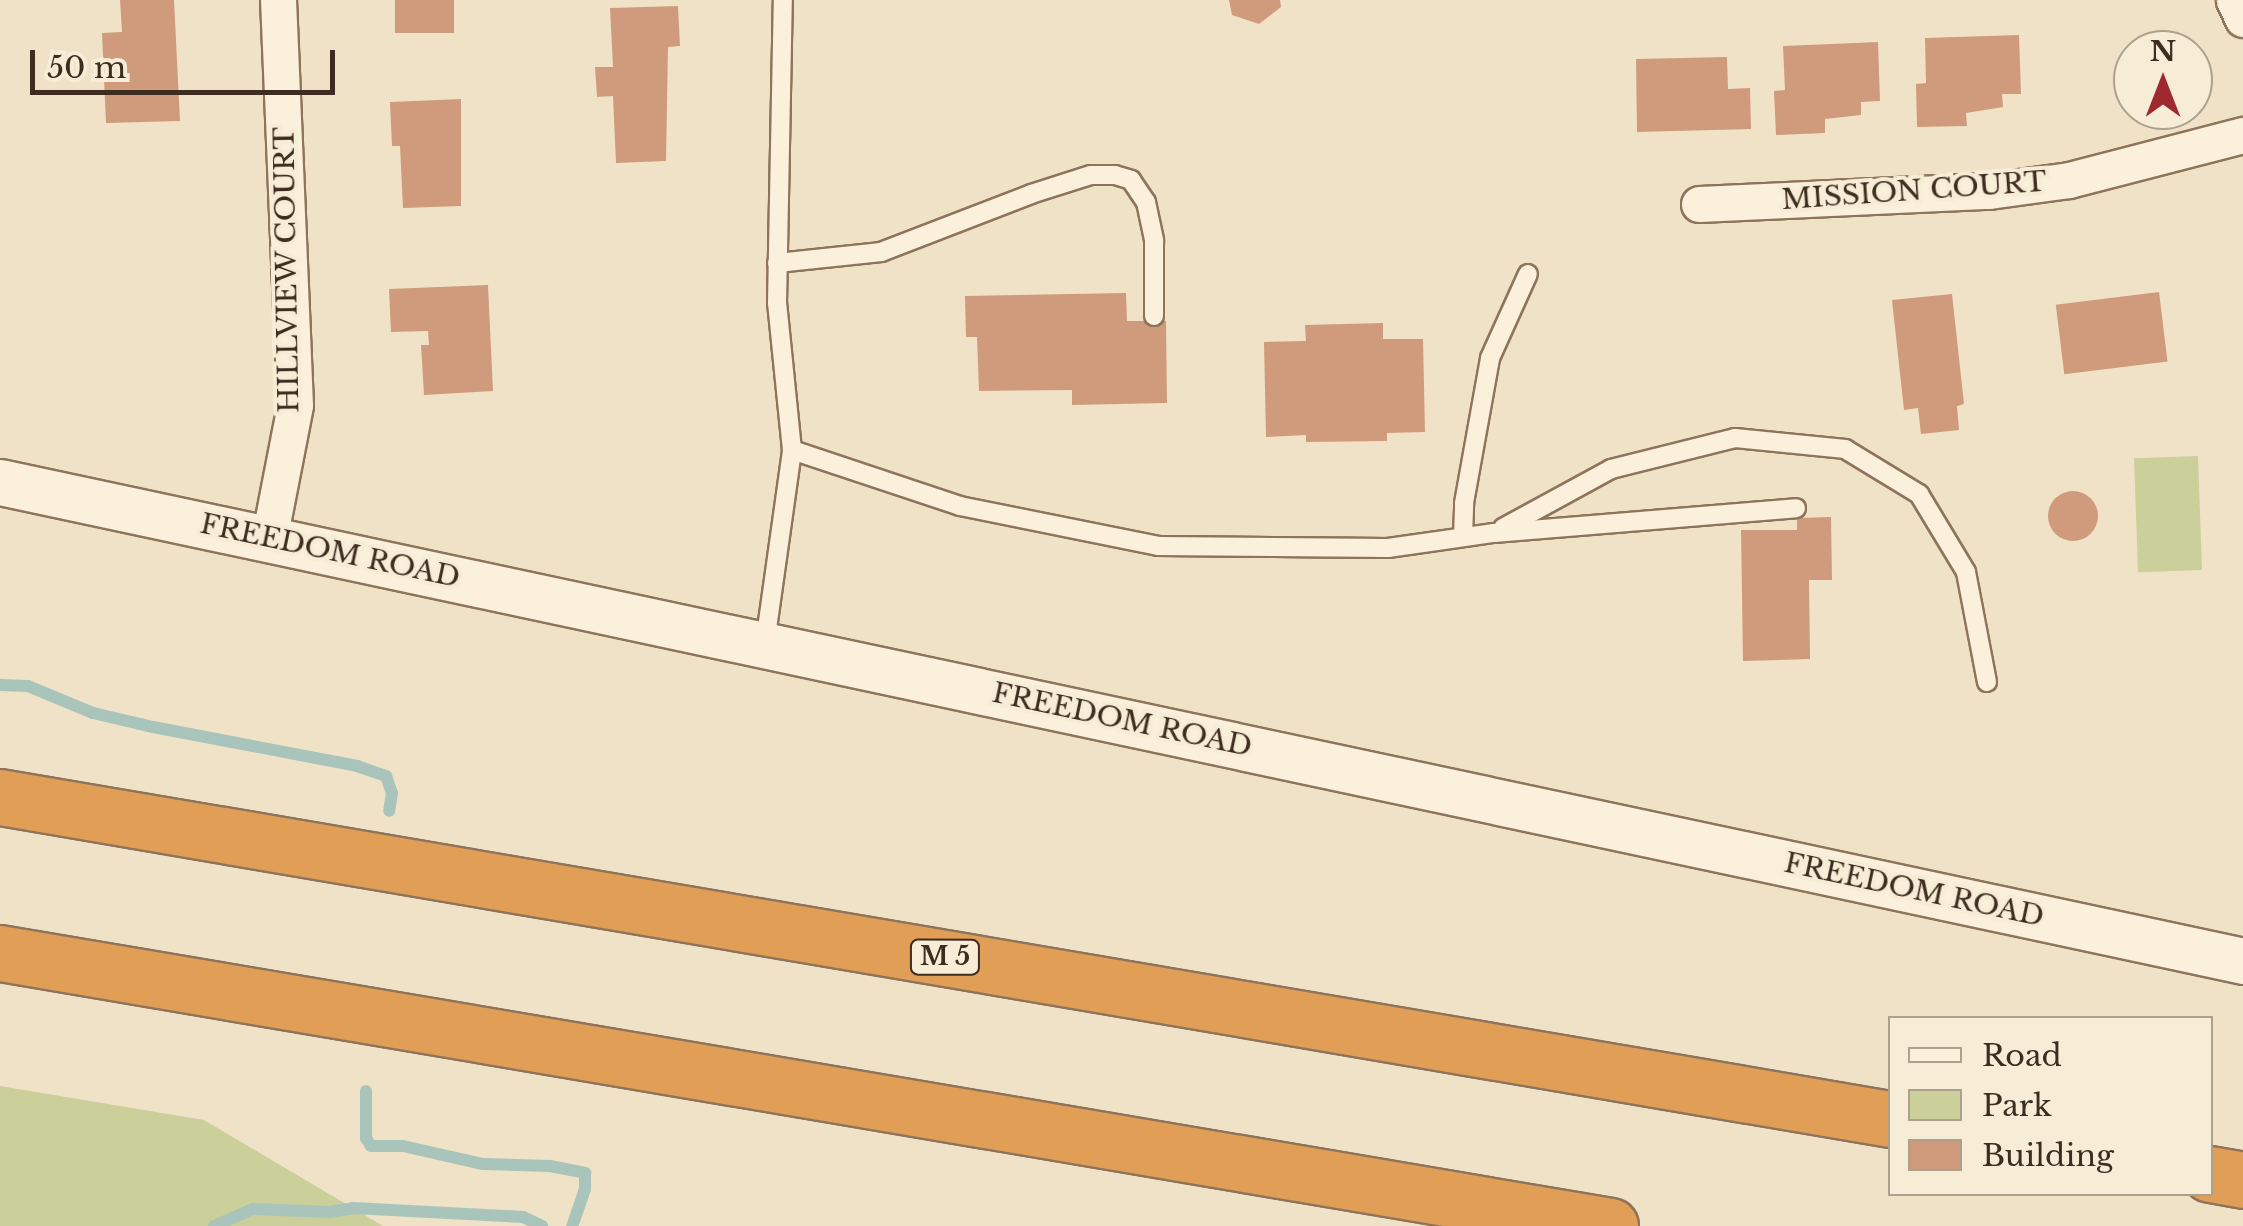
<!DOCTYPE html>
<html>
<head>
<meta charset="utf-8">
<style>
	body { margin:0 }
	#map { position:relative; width:2243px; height:1226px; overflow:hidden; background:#f0e2c7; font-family:"Libre Baskerville",serif }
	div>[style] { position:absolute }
	.green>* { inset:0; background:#cbcf9a; transform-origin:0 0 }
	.stream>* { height:12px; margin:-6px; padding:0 6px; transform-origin:6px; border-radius:6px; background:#a8c4bb }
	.building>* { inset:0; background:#cf9b7c; transform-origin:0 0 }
	.round { border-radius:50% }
	.roads { filter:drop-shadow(2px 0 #8d745b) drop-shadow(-2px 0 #8d745b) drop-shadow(0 2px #8d745b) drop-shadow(0 -2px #8d745b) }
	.service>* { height:18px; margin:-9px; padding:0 9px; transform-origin:9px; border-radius:9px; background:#faf0db }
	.minor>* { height:35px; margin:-17.5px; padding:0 17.5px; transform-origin:17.5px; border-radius:17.5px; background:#faf0db }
	.tertiary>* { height:45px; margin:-22.5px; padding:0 22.5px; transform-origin:22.5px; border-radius:22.5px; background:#faf0db }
	.motorway>* { height:55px; margin:-27.5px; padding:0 27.5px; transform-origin:27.5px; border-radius:27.5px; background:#e19e56 }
	span { translate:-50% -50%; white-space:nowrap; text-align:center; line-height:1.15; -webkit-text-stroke:8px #f7edd7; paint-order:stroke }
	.shield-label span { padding:2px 8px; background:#f7edd7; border:2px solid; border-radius:8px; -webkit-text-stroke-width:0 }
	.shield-label { font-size:25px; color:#3d2c1f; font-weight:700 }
	.street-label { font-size:28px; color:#3d2c1f }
	.legend { position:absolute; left:1888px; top:1016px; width:325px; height:180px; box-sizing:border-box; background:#f7edd7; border:2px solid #ada08d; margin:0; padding:12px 18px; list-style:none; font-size:30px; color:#3d2c1f }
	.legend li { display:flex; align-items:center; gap:20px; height:50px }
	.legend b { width:50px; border:2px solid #ada08d }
	.north { position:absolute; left:2113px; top:30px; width:100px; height:100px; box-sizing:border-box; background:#f7edd7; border:2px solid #ada08d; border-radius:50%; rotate:0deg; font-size:28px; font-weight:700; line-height:40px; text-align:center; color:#3d2c1f }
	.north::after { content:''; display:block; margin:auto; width:35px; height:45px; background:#9e292e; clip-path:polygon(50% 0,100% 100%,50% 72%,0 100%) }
	.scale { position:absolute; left:30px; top:50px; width:305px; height:45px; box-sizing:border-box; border:5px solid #3d2c1f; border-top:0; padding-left:12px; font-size:30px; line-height:35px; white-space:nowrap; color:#3d2c1f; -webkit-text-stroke:8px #f7edd7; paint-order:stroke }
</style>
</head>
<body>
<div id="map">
	<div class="green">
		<div style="left:2198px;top:456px;width:114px;height:64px;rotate:88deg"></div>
		<div style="clip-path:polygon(0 1086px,204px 1120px,383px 1226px,0 1226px)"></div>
	</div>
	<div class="stream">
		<div style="left:0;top:685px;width:28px;rotate:2deg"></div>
		<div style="left:28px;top:686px;width:70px;rotate:22.6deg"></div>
		<div style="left:93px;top:713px;width:62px;rotate:13.1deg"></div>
		<div style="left:153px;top:727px;width:208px;rotate:10.8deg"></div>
		<div style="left:357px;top:766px;width:31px;rotate:19deg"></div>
		<div style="left:386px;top:776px;width:18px;rotate:71deg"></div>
		<div style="left:392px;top:793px;width:18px;rotate:99deg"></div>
		<div style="left:366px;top:1091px;width:47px;rotate:90deg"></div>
		<div style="left:366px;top:1138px;width:9px;rotate:58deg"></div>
		<div style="left:371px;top:1146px;width:32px"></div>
		<div style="left:403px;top:1146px;width:82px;rotate:12.7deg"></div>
		<div style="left:483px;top:1164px;width:67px;rotate:1.7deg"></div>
		<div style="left:550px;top:1166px;width:36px;rotate:11deg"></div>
		<div style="left:585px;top:1173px;width:16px;rotate:90deg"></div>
		<div style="left:585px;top:1189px;width:39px;rotate:109deg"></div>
		<div style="left:214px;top:1226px;width:43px;rotate:-23.6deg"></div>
		<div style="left:253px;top:1209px;width:76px;rotate:2.3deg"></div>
		<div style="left:329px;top:1212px;width:24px;rotate:-9deg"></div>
		<div style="left:353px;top:1208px;width:170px;rotate:3deg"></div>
		<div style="left:523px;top:1217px;width:21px;rotate:25deg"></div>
	</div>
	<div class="building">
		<div style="clip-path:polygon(120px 0,174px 0,180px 121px,106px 123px,102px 33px,122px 32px)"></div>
		<div style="left:395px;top:0;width:59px;height:33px"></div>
		<div style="clip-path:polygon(1229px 0,1280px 0,1281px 7px,1259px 24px,1232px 15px)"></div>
		<div style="clip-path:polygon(678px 6px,680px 46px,668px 47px,666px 161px,616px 163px,613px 96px,597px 97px,595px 67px,613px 67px,610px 8px)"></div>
		<div style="clip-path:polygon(2019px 35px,2021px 94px,2002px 94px,2003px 107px,1966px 113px,1967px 126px,1917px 127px,1916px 84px,1926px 83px,1925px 38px)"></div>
		<div style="clip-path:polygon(1878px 42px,1880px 101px,1861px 102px,1861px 115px,1825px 119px,1825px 133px,1776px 135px,1774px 91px,1785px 90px,1783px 46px)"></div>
		<div style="clip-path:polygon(1727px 57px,1728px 89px,1750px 88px,1751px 129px,1637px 132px,1636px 59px)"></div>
		<div style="clip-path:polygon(461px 99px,461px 206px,403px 208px,400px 146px,392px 146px,390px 102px)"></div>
		<div style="clip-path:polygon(488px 285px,493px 391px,424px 395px,421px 345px,429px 345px,428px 331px,391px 332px,389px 289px)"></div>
		<div style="left:2159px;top:292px;width:70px;height:104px;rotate:83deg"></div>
		<div style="clip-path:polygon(1126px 293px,1127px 321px,1166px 321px,1167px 403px,1072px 405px,1072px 390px,979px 391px,977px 337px,966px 337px,965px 296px)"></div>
		<div style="clip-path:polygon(1952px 294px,1964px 404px,1957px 406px,1959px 430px,1921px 434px,1918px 408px,1904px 410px,1892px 300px)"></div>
		<div style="clip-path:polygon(1383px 323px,1383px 339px,1423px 339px,1425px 432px,1387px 433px,1387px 441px,1306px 442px,1306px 435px,1266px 437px,1264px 342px,1306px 341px,1305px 325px)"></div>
		<div class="round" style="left:2048px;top:491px;width:50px;height:50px"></div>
		<div style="clip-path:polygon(1831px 517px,1832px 580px,1809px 580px,1810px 659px,1743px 661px,1741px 530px,1797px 530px,1797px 518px)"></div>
	</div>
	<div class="roads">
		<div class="service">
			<div style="left:777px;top:263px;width:105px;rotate:-6deg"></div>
			<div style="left:881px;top:252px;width:161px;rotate:-21.1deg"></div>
			<div style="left:1031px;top:194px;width:63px;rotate:-17.6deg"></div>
			<div style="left:1091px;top:175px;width:24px"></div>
			<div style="left:1115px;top:175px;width:17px;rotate:17deg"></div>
			<div style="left:1131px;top:180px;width:27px;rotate:56deg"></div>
			<div style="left:1146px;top:202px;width:40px;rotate:78deg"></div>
			<div style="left:1154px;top:241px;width:75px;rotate:90deg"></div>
			<div style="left:792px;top:450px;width:177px;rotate:18.4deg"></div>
			<div style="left:960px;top:506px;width:202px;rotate:11.4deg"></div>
			<div style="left:1158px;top:546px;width:230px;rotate:0.5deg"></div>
			<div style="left:1388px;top:548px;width:107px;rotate:-8.1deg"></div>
			<div style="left:1494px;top:533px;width:303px;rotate:-4.7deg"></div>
			<div style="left:1503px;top:528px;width:123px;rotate:-28.6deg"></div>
			<div style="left:1611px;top:469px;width:128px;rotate:-14deg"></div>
			<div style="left:1735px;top:438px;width:111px;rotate:5.7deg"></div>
			<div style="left:1845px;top:449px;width:87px;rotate:31.3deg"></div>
			<div style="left:1919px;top:494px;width:91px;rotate:58.9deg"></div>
			<div style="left:1966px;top:572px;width:112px;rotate:79.2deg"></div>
			<div style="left:1463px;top:537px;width:34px;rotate:-88deg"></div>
			<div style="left:1464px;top:503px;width:147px;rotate:-79.8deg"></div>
			<div style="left:1490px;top:358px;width:92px;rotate:-65.7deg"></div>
			<div style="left:765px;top:643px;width:195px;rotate:-82deg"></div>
			<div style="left:792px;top:450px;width:148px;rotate:-95.8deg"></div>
			<div style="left:777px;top:303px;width:303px;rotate:-88.9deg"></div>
		</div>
		<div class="minor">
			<div style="left:2234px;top:0;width:21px;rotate:65deg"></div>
			<div style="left:1699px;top:204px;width:290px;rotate:-2.6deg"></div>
			<div style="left:1989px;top:191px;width:81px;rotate:-7.8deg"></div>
			<div style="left:2069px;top:180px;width:180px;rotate:-14.5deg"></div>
			<div style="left:269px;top:539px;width:136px;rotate:-79deg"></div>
			<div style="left:295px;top:405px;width:405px;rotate:-92.4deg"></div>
		</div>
		<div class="tertiary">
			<div style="left:0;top:482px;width:2294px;rotate:12.05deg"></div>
		</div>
		<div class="motorway">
			<div style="left:0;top:797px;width:1917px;rotate:9.67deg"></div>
			<div style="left:0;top:953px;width:1633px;rotate:9.62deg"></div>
			<div style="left:2210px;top:1174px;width:34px;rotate:10deg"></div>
		</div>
	</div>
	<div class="shield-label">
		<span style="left:945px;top:957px">M 5</span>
	</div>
	<div class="street-label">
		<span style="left:1914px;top:191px;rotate:-4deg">MISSION COURT</span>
		<span style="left:287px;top:270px;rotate:-91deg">HILLVIEW COURT</span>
		<span style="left:330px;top:551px;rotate:12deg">FREEDOM ROAD</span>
		<span style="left:1122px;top:720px;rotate:12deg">FREEDOM ROAD</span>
		<span style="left:1914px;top:890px;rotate:12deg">FREEDOM ROAD</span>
	</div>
	<ul class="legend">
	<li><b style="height:12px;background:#faf0db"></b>Road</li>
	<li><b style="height:28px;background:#cbcf9a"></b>Park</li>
	<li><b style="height:28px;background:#cf9b7c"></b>Building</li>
	</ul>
	<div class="north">N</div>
	<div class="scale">50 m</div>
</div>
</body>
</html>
